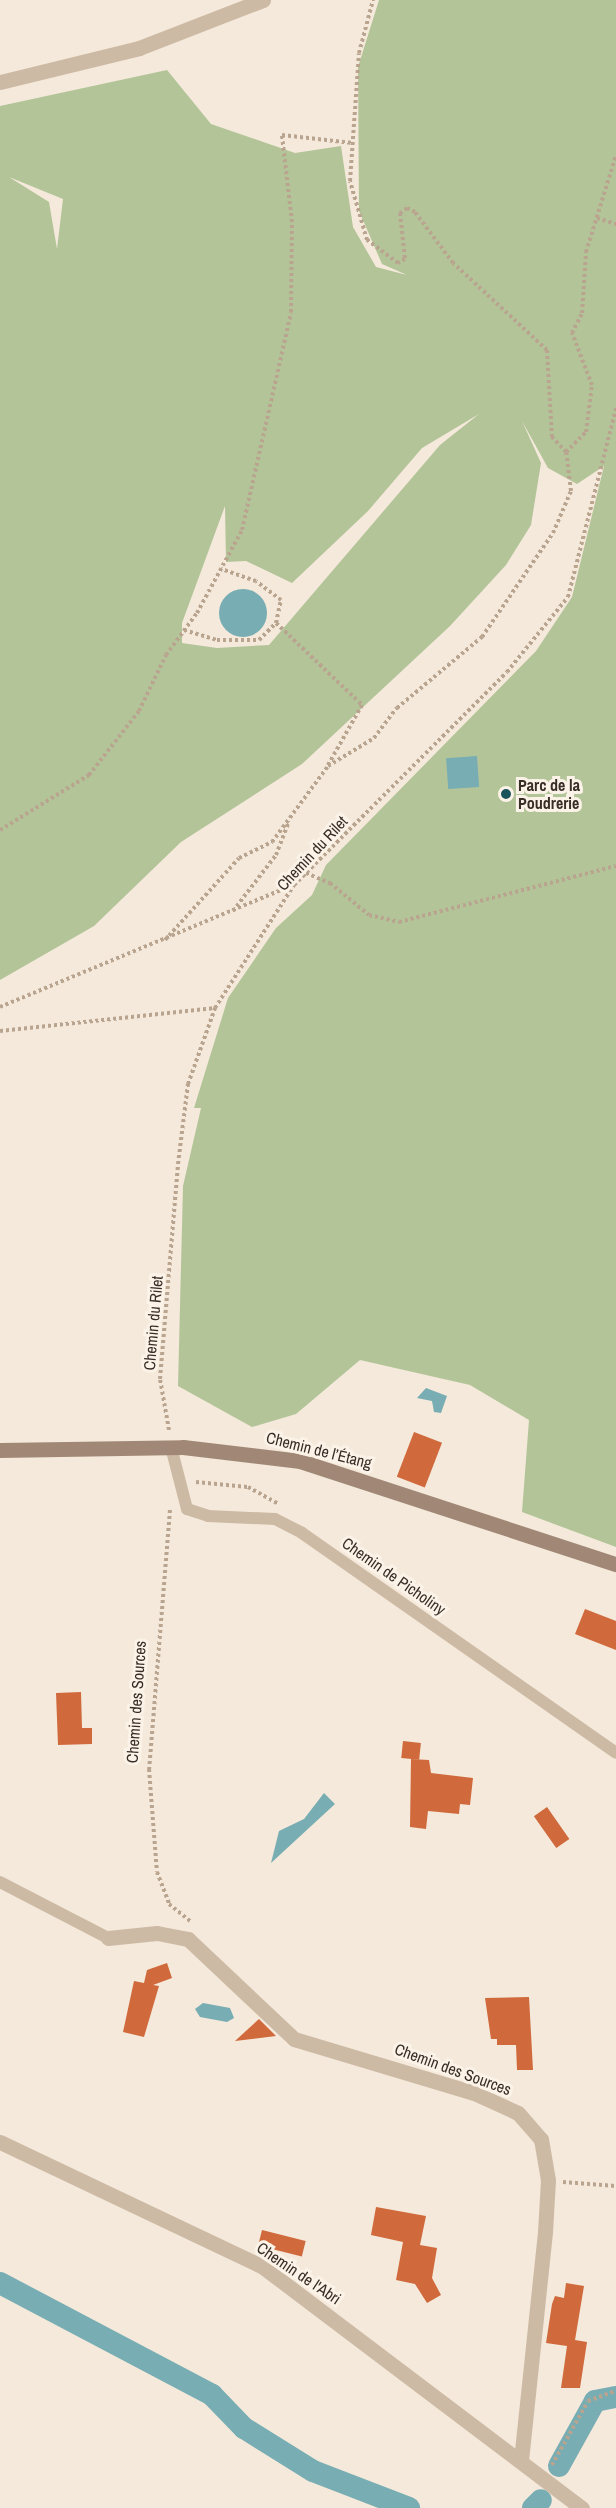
<!DOCTYPE html>
<html>
<head>
<meta charset="utf-8">
<style>
	body { margin:0 }
	#map { position:relative; width:616px; height:2508px; overflow:hidden; background:#f4e9da; font-family:"Archivo Narrow",sans-serif }
	div>[style] { position:absolute }
	.green>* { inset:0; background:#b3c499 }
	.water>* { inset:0; background:#77adb3; transform-origin:0 0 }
	.round { border-radius:50% }
	.canal>* { height:22px; margin:-11px; padding:0 11px; transform-origin:11px; border-radius:11px; background:#77adb3 }
	.building>* { inset:0; background:#d0693c; transform-origin:0 0 }
	.path>* { height:4px; margin-top:-2px; transform-origin:0; background:repeating-linear-gradient(90deg,#b9a48f 0 3px,transparent 0 6px) }
	.service>* { height:12px; margin:-6px; padding:0 6px; transform-origin:6px; border-radius:6px; background:#cdbaa5 }
	.minor>* { height:15px; margin:-7.5px; padding:0 7.5px; transform-origin:7.5px; border-radius:7.5px; background:#cdbaa5 }
	.tertiary>* { height:15px; margin:-7.5px; padding:0 7.5px; transform-origin:7.5px; border-radius:7.5px; background:#cdbaa5 }
	.secondary>* { height:15px; margin:-7.5px; padding:0 7.5px; transform-origin:7.5px; border-radius:7.5px; background:#a18876 }
	.dots>* { width:16px; height:16px; translate:-50% -50%; box-sizing:border-box; border:3px solid #fbf3e7; border-radius:50% }
	span { translate:-50% -50%; white-space:nowrap; text-align:center; line-height:1.15; -webkit-text-stroke:6px #fbf3e7; paint-order:stroke }
	.poi-label { font-size:16px; color:#382d27; font-weight:700 }
	.left { translate:0 -50%; text-align:left }
	.street-label { font-size:16px; color:#382d27 }
</style>
</head>
<body>
<div id="map">
	<div class="green">
		<div style="clip-path:polygon(evenodd,379px 0,616px 0,616px 1547px,522px 1512px,529px 1420px,470px 1385px,360px 1360px,296px 1414px,252px 1427px,178px 1386px,183px 1186px,201px 1108px,194px 1108px,228px 998px,276px 928px,312px 895px,326px 865px,536px 651px,572px 597px,604px 466px,577px 484px,548px 468px,522px 421px,541px 463px,531px 525px,506px 565px,450px 626px,302px 764px,181px 842px,94px 926px,0 980px,0 106px,167px 70px,211px 124px,295px 153px,341px 146px,353px 227px,376px 267px,407px 275px,382px 264px,359px 211px,358px 67px,379px 0,9px 177px,63px 199px,57px 249px,49px 202px,9px 177px,379px 0,479px 414px,440px 445px,269px 645px,217px 648px,182px 643px,182px 623px,225px 506px,226px 562px,246px 561px,292px 583px,368px 511px,422px 448px,479px 414px)"></div>
	</div>
	<div class="water">
		<div class="round" style="left:219px;top:589px;width:48px;height:48px"></div>
		<div style="left:477px;top:756px;width:31px;height:31px;rotate:86deg"></div>
		<div style="clip-path:polygon(426px 1388px,447px 1396px,441px 1413px,434px 1412px,432px 1401px,417px 1398px)"></div>
		<div style="clip-path:polygon(324px 1793px,335px 1804px,271px 1863px,279px 1831px,304px 1819px)"></div>
		<div style="clip-path:polygon(203px 2003px,230px 2008px,234px 2018px,227px 2022px,200px 2017px,195px 2009px)"></div>
	</div>
	<div class="canal">
		<div style="left:0;top:2283px;width:240px;rotate:27.8deg"></div>
		<div style="left:212px;top:2395px;width:46px;rotate:45.9deg"></div>
		<div style="left:244px;top:2428px;width:81px;rotate:31.9deg"></div>
		<div style="left:313px;top:2471px;width:103px;rotate:21.1deg"></div>
		<div style="left:559px;top:2466px;width:74px;rotate:-61deg"></div>
		<div style="left:595px;top:2401px;width:21px;rotate:-11deg"></div>
		<div style="left:533px;top:2508px;width:11px;rotate:-45deg"></div>
	</div>
	<div class="building">
		<div style="left:414px;top:1432px;width:30px;height:48px;rotate:21deg"></div>
		<div style="clip-path:polygon(585px 1609px,616px 1621px,616px 1650px,575px 1634px)"></div>
		<div style="clip-path:polygon(81px 1692px,82px 1728px,92px 1728px,92px 1744px,58px 1745px,56px 1693px)"></div>
		<div style="left:403px;top:1741px;width:18px;height:17px;rotate:6deg"></div>
		<div style="clip-path:polygon(411px 1759px,429px 1760px,431px 1773px,473px 1778px,470px 1805px,460px 1804px,459px 1814px,428px 1811px,426px 1829px,410px 1827px)"></div>
		<div style="left:547px;top:1807px;width:39px;height:16px;rotate:55deg"></div>
		<div style="clip-path:polygon(167px 1963px,172px 1978px,153px 1985px,159px 1986px,144px 2037px,123px 2032px,134px 1981px,144px 1983px,147px 1970px)"></div>
		<div style="clip-path:polygon(529px 1997px,533px 2070px,517px 2070px,516px 2045px,497px 2045px,497px 2039px,491px 2039px,485px 1998px)"></div>
		<div style="clip-path:polygon(259px 2019px,276px 2036px,235px 2041px)"></div>
		<div style="clip-path:polygon(376px 2207px,426px 2216px,420px 2245px,437px 2248px,432px 2278px,441px 2295px,427px 2303px,415px 2284px,396px 2280px,403px 2242px,371px 2235px)"></div>
		<div style="left:262px;top:2230px;width:45px;height:16px;rotate:14deg"></div>
		<div style="clip-path:polygon(566px 2283px,584px 2286px,575px 2340px,587px 2342px,580px 2388px,561px 2388px,567px 2346px,546px 2343px,552px 2304px,555px 2296px,564px 2298px)"></div>
	</div>
	<div class="path">
		<div style="left:597px;top:218px;width:20px;rotate:18deg"></div>
		<div style="left:566px;top:452px;width:28px;rotate:-45deg"></div>
		<div style="left:586px;top:432px;width:47px;rotate:-82.7deg"></div>
		<div style="left:592px;top:385px;width:56px;rotate:-111deg"></div>
		<div style="left:572px;top:333px;width:22px;rotate:-63deg"></div>
		<div style="left:582px;top:313px;width:61px;rotate:-86.2deg"></div>
		<div style="left:586px;top:252px;width:102px;rotate:-72.8deg"></div>
		<div style="left:276px;top:623px;width:119px;rotate:43.6deg"></div>
		<div style="left:362px;top:705px;width:69px;rotate:119.5deg"></div>
		<div style="left:184px;top:630px;width:34px;rotate:17deg"></div>
		<div style="left:217px;top:640px;width:42px"></div>
		<div style="left:259px;top:640px;width:24px;rotate:-45deg"></div>
		<div style="left:276px;top:623px;width:24px;rotate:-78deg"></div>
		<div style="left:281px;top:600px;width:31px;rotate:-143deg"></div>
		<div style="left:256px;top:581px;width:37px;rotate:-161deg"></div>
		<div style="left:0;top:830px;width:105px;rotate:-31.7deg"></div>
		<div style="left:89px;top:775px;width:81px;rotate:-52deg"></div>
		<div style="left:139px;top:711px;width:62px;rotate:-64.3deg"></div>
		<div style="left:166px;top:655px;width:52px;rotate:-53.6deg"></div>
		<div style="left:197px;top:613px;width:94px;rotate:-61.5deg"></div>
		<div style="left:242px;top:530px;width:223px;rotate:-77.3deg"></div>
		<div style="left:291px;top:312px;width:90px;rotate:-89.4deg"></div>
		<div style="left:292px;top:222px;width:88px;rotate:-96.6deg"></div>
		<div style="left:282px;top:135px;width:71px;rotate:6.4deg"></div>
		<div style="left:306px;top:873px;width:26px;rotate:23deg"></div>
		<div style="left:330px;top:883px;width:50px;rotate:39.4deg"></div>
		<div style="left:369px;top:915px;width:31px;rotate:13deg"></div>
		<div style="left:399px;top:922px;width:224px;rotate:-14.5deg"></div>
		<div style="left:233px;top:911px;width:71px;rotate:-52.5deg"></div>
		<div style="left:276px;top:855px;width:36px;rotate:-69deg"></div>
		<div style="left:165px;top:940px;width:110px;rotate:-47.9deg"></div>
		<div style="left:239px;top:858px;width:37px;rotate:-26deg"></div>
		<div style="left:272px;top:842px;width:94px;rotate:-53.6deg"></div>
		<div style="left:328px;top:766px;width:54px;rotate:-31.3deg"></div>
		<div style="left:374px;top:738px;width:38px;rotate:-53deg"></div>
		<div style="left:397px;top:708px;width:111px;rotate:-39.9deg"></div>
		<div style="left:482px;top:637px;width:126px;rotate:-55.7deg"></div>
		<div style="left:553px;top:533px;width:46px;rotate:-66.8deg"></div>
		<div style="left:571px;top:491px;width:39px;rotate:-97deg"></div>
		<div style="left:566px;top:452px;width:21px;rotate:-133deg"></div>
		<div style="left:552px;top:437px;width:87px;rotate:-93.3deg"></div>
		<div style="left:547px;top:350px;width:128px;rotate:-137.2deg"></div>
		<div style="left:453px;top:263px;width:64px;rotate:-126.7deg"></div>
		<div style="left:415px;top:212px;width:9px;rotate:-153deg"></div>
		<div style="left:407px;top:208px;width:9px;rotate:144deg"></div>
		<div style="left:400px;top:213px;width:46px;rotate:83.8deg"></div>
		<div style="left:405px;top:259px;width:8px;rotate:150deg"></div>
		<div style="left:398px;top:263px;width:39px;rotate:-143deg"></div>
		<div style="left:367px;top:240px;width:61px;rotate:-106.1deg"></div>
		<div style="left:350px;top:181px;width:128px;rotate:-86deg"></div>
		<div style="left:359px;top:53px;width:55px;rotate:-75.2deg"></div>
		<div style="left:0;top:1007px;width:317px;rotate:-22.6deg"></div>
		<div style="left:0;top:1031px;width:216px;rotate:-6.1deg"></div>
		<div style="left:169px;top:1430px;width:52px;rotate:-100deg"></div>
		<div style="left:160px;top:1379px;width:216px;rotate:-85.2deg"></div>
		<div style="left:178px;top:1164px;width:81px;rotate:-82.9deg"></div>
		<div style="left:188px;top:1084px;width:81px;rotate:-70.4deg"></div>
		<div style="left:215px;top:1008px;width:146px;rotate:-57.3deg"></div>
		<div style="left:294px;top:885px;width:301px;rotate:-45deg"></div>
		<div style="left:507px;top:672px;width:97px;rotate:-50.9deg"></div>
		<div style="left:568px;top:597px;width:195px;rotate:-75.7deg"></div>
		<div style="left:196px;top:1482px;width:52px;rotate:5.5deg"></div>
		<div style="left:248px;top:1487px;width:35px;rotate:29deg"></div>
		<div style="left:170px;top:1510px;width:260px;rotate:94.6deg"></div>
		<div style="left:149px;top:1769px;width:103px;rotate:85.6deg"></div>
		<div style="left:157px;top:1872px;width:34px;rotate:69deg"></div>
		<div style="left:169px;top:1904px;width:27px;rotate:39deg"></div>
		<div style="left:563px;top:2182px;width:53px;rotate:4.3deg"></div>
		<div style="left:552px;top:2465px;width:73px;rotate:-60.6deg"></div>
		<div style="left:588px;top:2401px;width:30px;rotate:-20deg"></div>
	</div>
	<div class="service">
		<div style="left:171px;top:1447px;width:64px;rotate:75.5deg"></div>
		<div style="left:187px;top:1509px;width:22px;rotate:18deg"></div>
		<div style="left:208px;top:1516px;width:67px;rotate:2.6deg"></div>
		<div style="left:275px;top:1519px;width:30px;rotate:27deg"></div>
		<div style="left:302px;top:1533px;width:383px;rotate:35deg"></div>
		<div style="left:0;top:1882px;width:122px;rotate:27.4deg"></div>
	</div>
	<div class="minor">
		<div style="left:108px;top:1938px;width:49px;rotate:-5.8deg"></div>
		<div style="left:157px;top:1933px;width:32px;rotate:11deg"></div>
		<div style="left:188px;top:1939px;width:146px;rotate:43.3deg"></div>
		<div style="left:294px;top:2039px;width:188px;rotate:16.7deg"></div>
		<div style="left:474px;top:2093px;width:48px;rotate:24.4deg"></div>
		<div style="left:518px;top:2113px;width:35px;rotate:49deg"></div>
		<div style="left:541px;top:2139px;width:42px;rotate:80.3deg"></div>
		<div style="left:548px;top:2180px;width:52px;rotate:93.3deg"></div>
		<div style="left:545px;top:2232px;width:229px;rotate:96deg"></div>
		<div style="left:0;top:2142px;width:291px;rotate:25.4deg"></div>
		<div style="left:263px;top:2267px;width:400px;rotate:37.1deg"></div>
	</div>
	<div class="tertiary">
		<div style="left:0;top:82px;width:143px;rotate:-13.7deg"></div>
		<div style="left:139px;top:48px;width:133px;rotate:-21.2deg"></div>
	</div>
	<div class="secondary">
		<div style="left:0;top:1450px;width:183px;rotate:-0.9deg"></div>
		<div style="left:183px;top:1447px;width:118px;rotate:6.8deg"></div>
		<div style="left:300px;top:1461px;width:332px;rotate:18.1deg"></div>
	</div>
	<div class="dots">
		<div style="left:506px;top:794px;background:#19545d"></div>
	</div>
	<div class="poi-label">
		<span class="left" style="left:518px;top:794px">Parc de la<br>Poudrerie</span>
	</div>
	<div class="street-label">
		<span style="left:312px;top:853px;rotate:-47deg">Chemin du Rilet</span>
		<span style="left:153px;top:1323px;rotate:-85deg">Chemin du Rilet</span>
		<span style="left:319px;top:1450px;rotate:14deg">Chemin de l’Étang</span>
		<span style="left:394px;top:1576px;rotate:35deg">Chemin de Picholiny</span>
		<span style="left:136px;top:1702px;rotate:-86deg">Chemin des Sources</span>
		<span style="left:453px;top:2069px;rotate:20deg">Chemin des Sources</span>
		<span style="left:299px;top:2273px;rotate:34deg">Chemin de l'Abri</span>
	</div>
</div>
</body>
</html>
